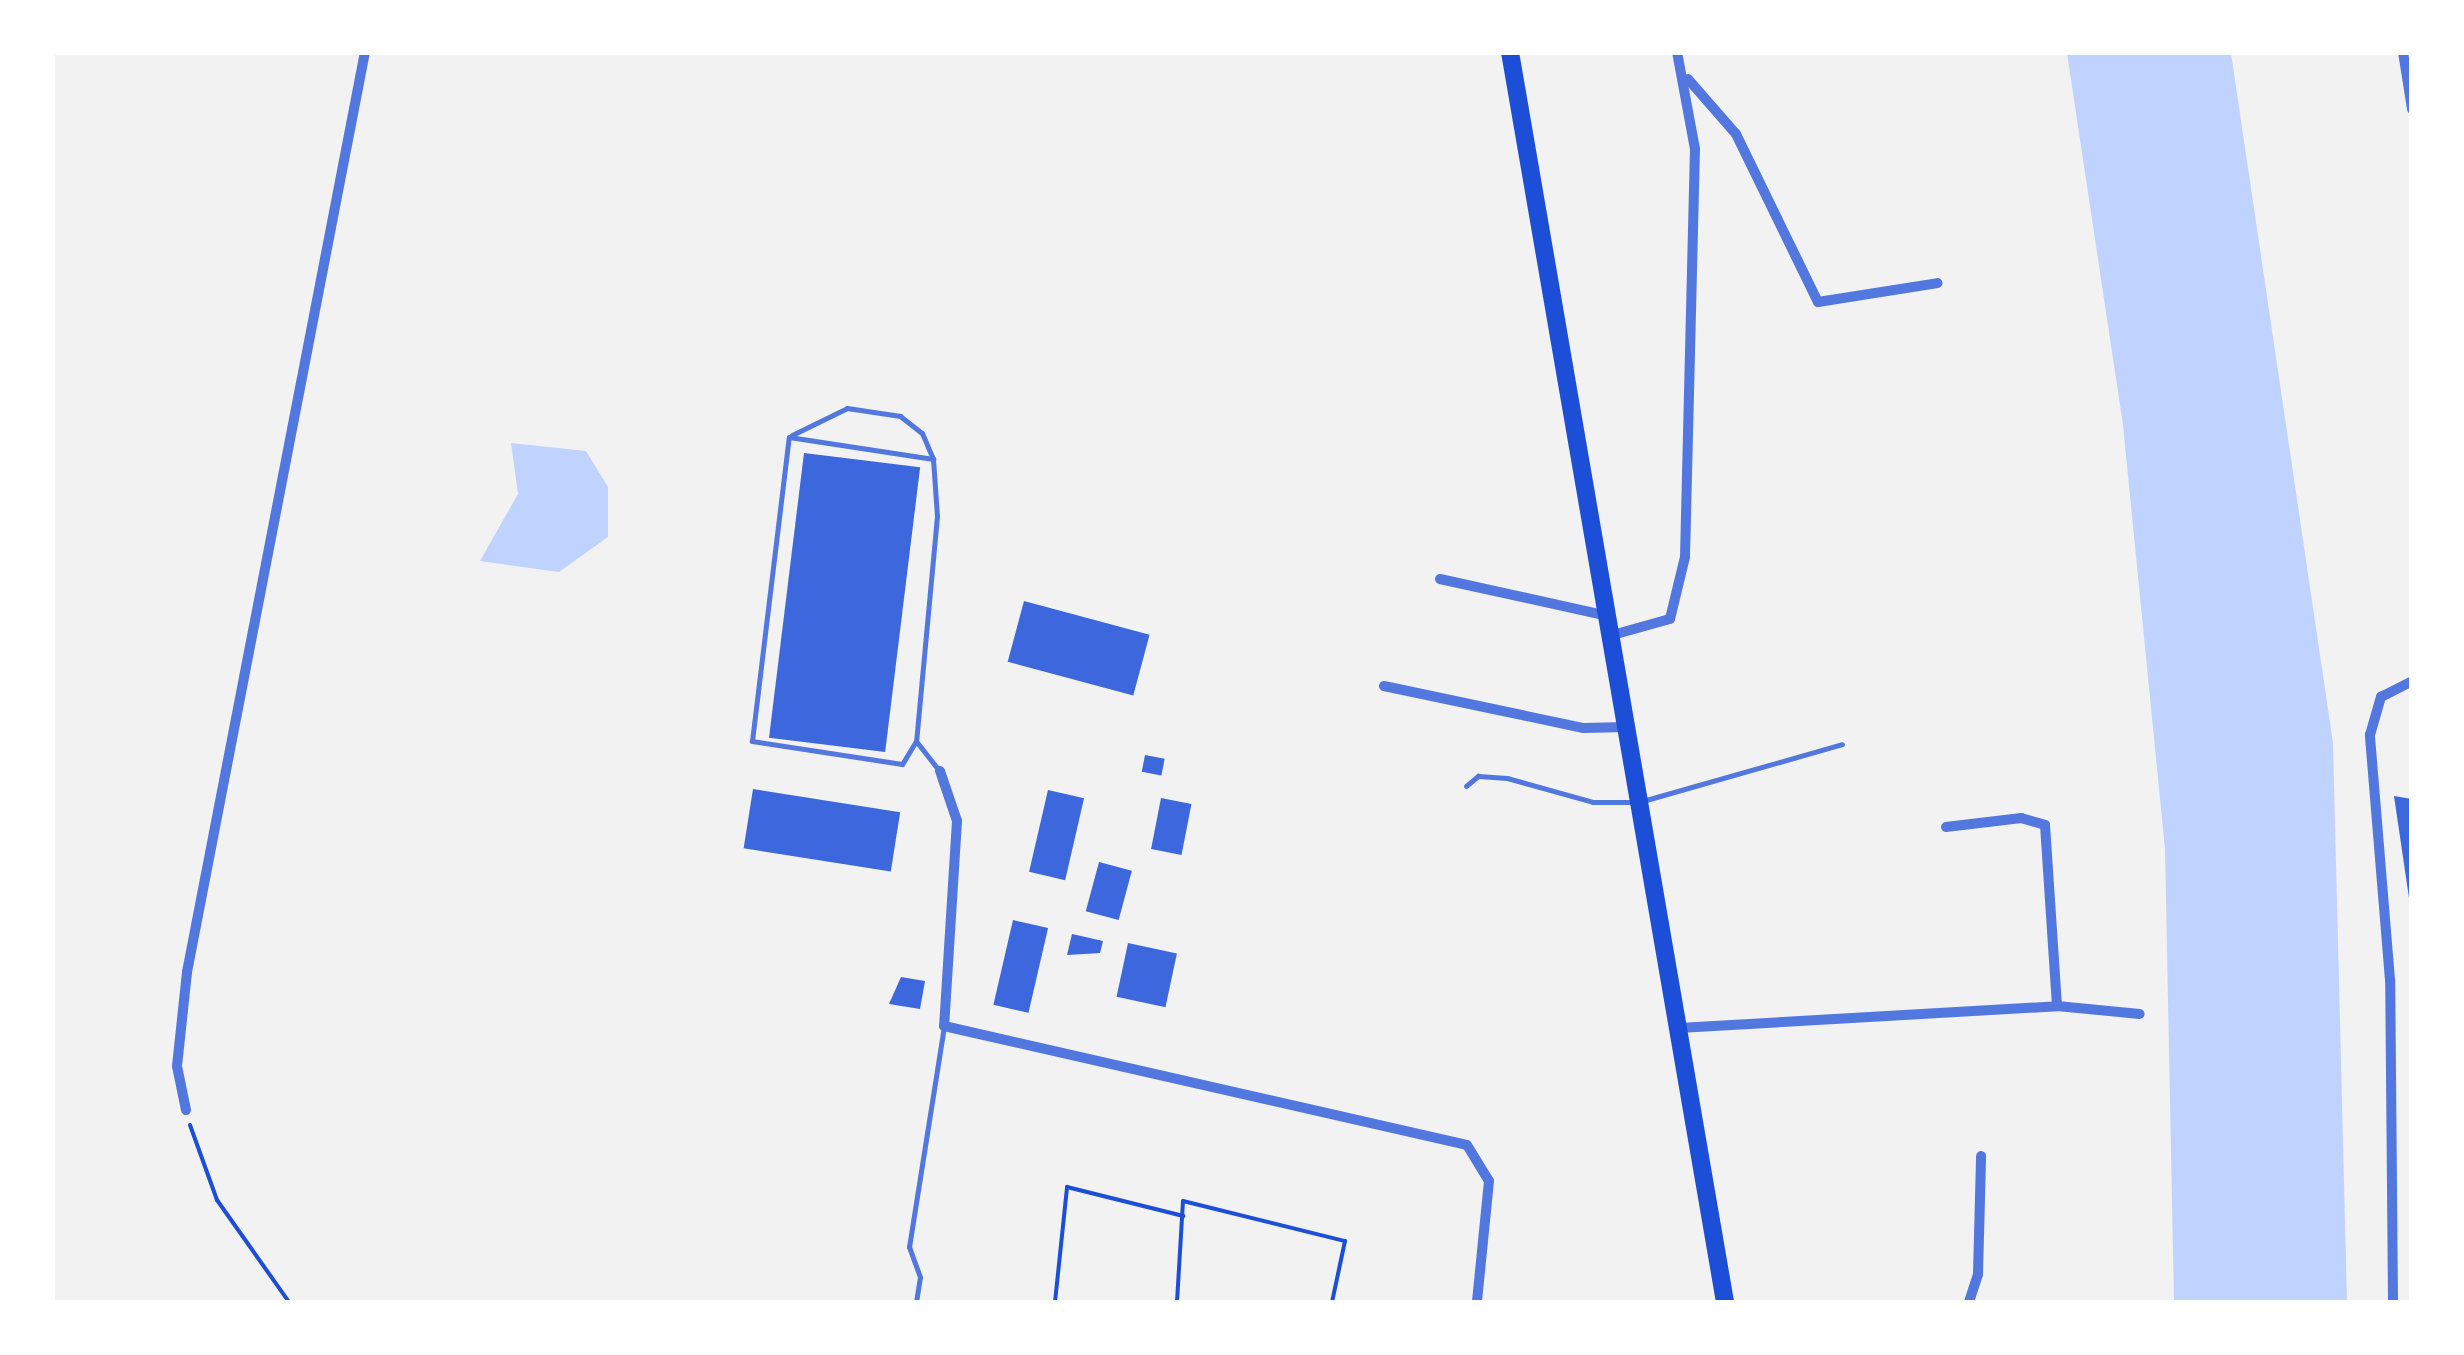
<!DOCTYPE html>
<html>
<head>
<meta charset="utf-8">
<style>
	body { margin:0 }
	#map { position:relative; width:2464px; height:1355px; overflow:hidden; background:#f2f2f2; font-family:"Roboto Condensed",sans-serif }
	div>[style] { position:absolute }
	.water>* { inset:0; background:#bfd3fe }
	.building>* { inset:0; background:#3d67dc; transform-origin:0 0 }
	.path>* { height:4px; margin:-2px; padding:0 2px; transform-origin:2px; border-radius:2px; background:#1d4ed8 }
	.service>* { height:5px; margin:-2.5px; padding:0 2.5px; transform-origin:2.5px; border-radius:2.5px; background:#5277de }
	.minor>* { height:10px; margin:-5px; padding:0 5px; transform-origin:5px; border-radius:5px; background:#5277de }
	.trunk>* { height:18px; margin:-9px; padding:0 9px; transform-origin:9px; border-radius:9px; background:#1d4ed8 }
	span { translate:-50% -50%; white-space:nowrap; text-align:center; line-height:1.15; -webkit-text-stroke:10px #fff; paint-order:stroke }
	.frame { position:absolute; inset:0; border:55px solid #fff; pointer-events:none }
</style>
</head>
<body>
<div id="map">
	<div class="water">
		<div style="clip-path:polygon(2067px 53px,2231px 53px,2333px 743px,2347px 1302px,2174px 1302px,2165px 849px,2123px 425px)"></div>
		<div style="clip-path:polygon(511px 443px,586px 451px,608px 487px,608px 537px,559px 572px,480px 561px,518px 494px)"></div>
	</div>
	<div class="building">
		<div style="left:804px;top:453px;width:117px;height:287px;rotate:7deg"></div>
		<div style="left:1024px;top:601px;width:130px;height:63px;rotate:15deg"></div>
		<div style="left:1145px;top:755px;width:20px;height:17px;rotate:11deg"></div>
		<div style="left:753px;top:789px;width:149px;height:60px;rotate:9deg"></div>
		<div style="left:1048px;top:790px;width:37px;height:84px;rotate:13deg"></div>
		<div style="clip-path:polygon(2394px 796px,2412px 799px,2412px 898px,2409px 898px)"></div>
		<div style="left:1161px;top:798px;width:31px;height:52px;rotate:11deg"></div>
		<div style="left:1099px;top:862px;width:34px;height:51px;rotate:15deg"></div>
		<div style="left:1013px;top:920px;width:36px;height:87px;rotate:13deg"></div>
		<div style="clip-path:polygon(1072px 934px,1103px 941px,1100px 953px,1067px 955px)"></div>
		<div style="left:1128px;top:943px;width:50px;height:55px;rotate:12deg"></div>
		<div style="clip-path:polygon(901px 977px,925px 981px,920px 1009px,889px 1004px)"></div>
	</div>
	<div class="path">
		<div style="left:190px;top:1125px;width:80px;rotate:70.2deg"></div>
		<div style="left:217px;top:1200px;width:125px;rotate:54.8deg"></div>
		<div style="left:1055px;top:1302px;width:116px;rotate:-84deg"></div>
		<div style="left:1067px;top:1187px;width:120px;rotate:14deg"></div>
		<div style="left:1177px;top:1302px;width:101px;rotate:-86.6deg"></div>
		<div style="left:1183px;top:1201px;width:167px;rotate:13.9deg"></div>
		<div style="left:1345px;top:1241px;width:62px;rotate:102deg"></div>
	</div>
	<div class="service">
		<div style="left:792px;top:435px;width:61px;rotate:-26.1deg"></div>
		<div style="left:847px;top:408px;width:54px;rotate:8.6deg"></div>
		<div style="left:900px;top:416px;width:28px;rotate:38deg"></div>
		<div style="left:922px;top:433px;width:28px;rotate:67deg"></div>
		<div style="left:916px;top:741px;width:27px;rotate:121deg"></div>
		<div style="left:902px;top:764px;width:152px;rotate:-171.3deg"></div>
		<div style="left:752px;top:741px;width:306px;rotate:-83.1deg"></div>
		<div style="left:789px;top:437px;width:146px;rotate:8.7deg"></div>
		<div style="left:933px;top:459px;width:57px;rotate:86deg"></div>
		<div style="left:937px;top:516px;width:226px;rotate:95.3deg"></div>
		<div style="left:916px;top:741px;width:36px;rotate:52deg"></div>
		<div style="left:1466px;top:786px;width:16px;rotate:-40deg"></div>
		<div style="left:1478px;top:776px;width:29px;rotate:4deg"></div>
		<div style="left:1507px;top:778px;width:89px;rotate:15.6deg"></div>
		<div style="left:1593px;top:802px;width:46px"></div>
		<div style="left:1639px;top:802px;width:211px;rotate:-15.9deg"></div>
		<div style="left:916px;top:1302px;width:25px;rotate:-81deg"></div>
		<div style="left:920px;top:1277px;width:32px;rotate:-110deg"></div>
		<div style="left:909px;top:1247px;width:224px;rotate:-81deg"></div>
	</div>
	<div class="minor">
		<div style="left:2403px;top:52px;width:58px;rotate:81deg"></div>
		<div style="left:1688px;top:79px;width:73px;rotate:48.9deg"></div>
		<div style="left:1736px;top:134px;width:187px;rotate:64deg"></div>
		<div style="left:1818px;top:302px;width:121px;rotate:-9deg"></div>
		<div style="left:1440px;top:579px;width:168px;rotate:12.4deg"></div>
		<div style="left:1609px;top:636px;width:63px;rotate:-15.6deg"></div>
		<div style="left:1670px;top:619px;width:64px;rotate:-76.4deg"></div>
		<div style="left:1685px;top:557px;width:408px;rotate:-88.6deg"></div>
		<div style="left:1695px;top:149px;width:99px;rotate:-100.5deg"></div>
		<div style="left:1384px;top:686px;width:204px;rotate:11.9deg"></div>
		<div style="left:1584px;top:728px;width:42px;rotate:-1.4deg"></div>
		<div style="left:940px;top:771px;width:53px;rotate:71.2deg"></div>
		<div style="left:957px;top:821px;width:205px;rotate:93.6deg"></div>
		<div style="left:944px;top:1026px;width:536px;rotate:12.82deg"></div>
		<div style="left:1467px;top:1145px;width:42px;rotate:58.6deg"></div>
		<div style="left:1489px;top:1181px;width:122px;rotate:95.7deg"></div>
		<div style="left:1946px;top:827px;width:76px;rotate:-6.8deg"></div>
		<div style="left:2021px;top:818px;width:25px;rotate:16deg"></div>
		<div style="left:2045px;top:825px;width:181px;rotate:86.2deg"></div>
		<div style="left:1679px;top:1028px;width:379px;rotate:-3.3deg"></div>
		<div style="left:2057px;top:1006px;width:83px;rotate:5.5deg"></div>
		<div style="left:186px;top:1110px;width:45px;rotate:-101.6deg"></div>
		<div style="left:177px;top:1066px;width:95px;rotate:-83.9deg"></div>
		<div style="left:187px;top:972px;width:937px;rotate:-79.05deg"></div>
		<div style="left:1969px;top:1302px;width:29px;rotate:-72deg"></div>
		<div style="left:1978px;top:1274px;width:118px;rotate:-88.5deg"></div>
		<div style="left:2393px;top:1302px;width:322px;rotate:-90.5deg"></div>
		<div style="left:2390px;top:980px;width:246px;rotate:-94.7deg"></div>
		<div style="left:2370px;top:735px;width:40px;rotate:-74deg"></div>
		<div style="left:2381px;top:697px;width:35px;rotate:-27deg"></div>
	</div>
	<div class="trunk">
		<div style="left:1510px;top:52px;width:1268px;rotate:80.24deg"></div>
	</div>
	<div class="frame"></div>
</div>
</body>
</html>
